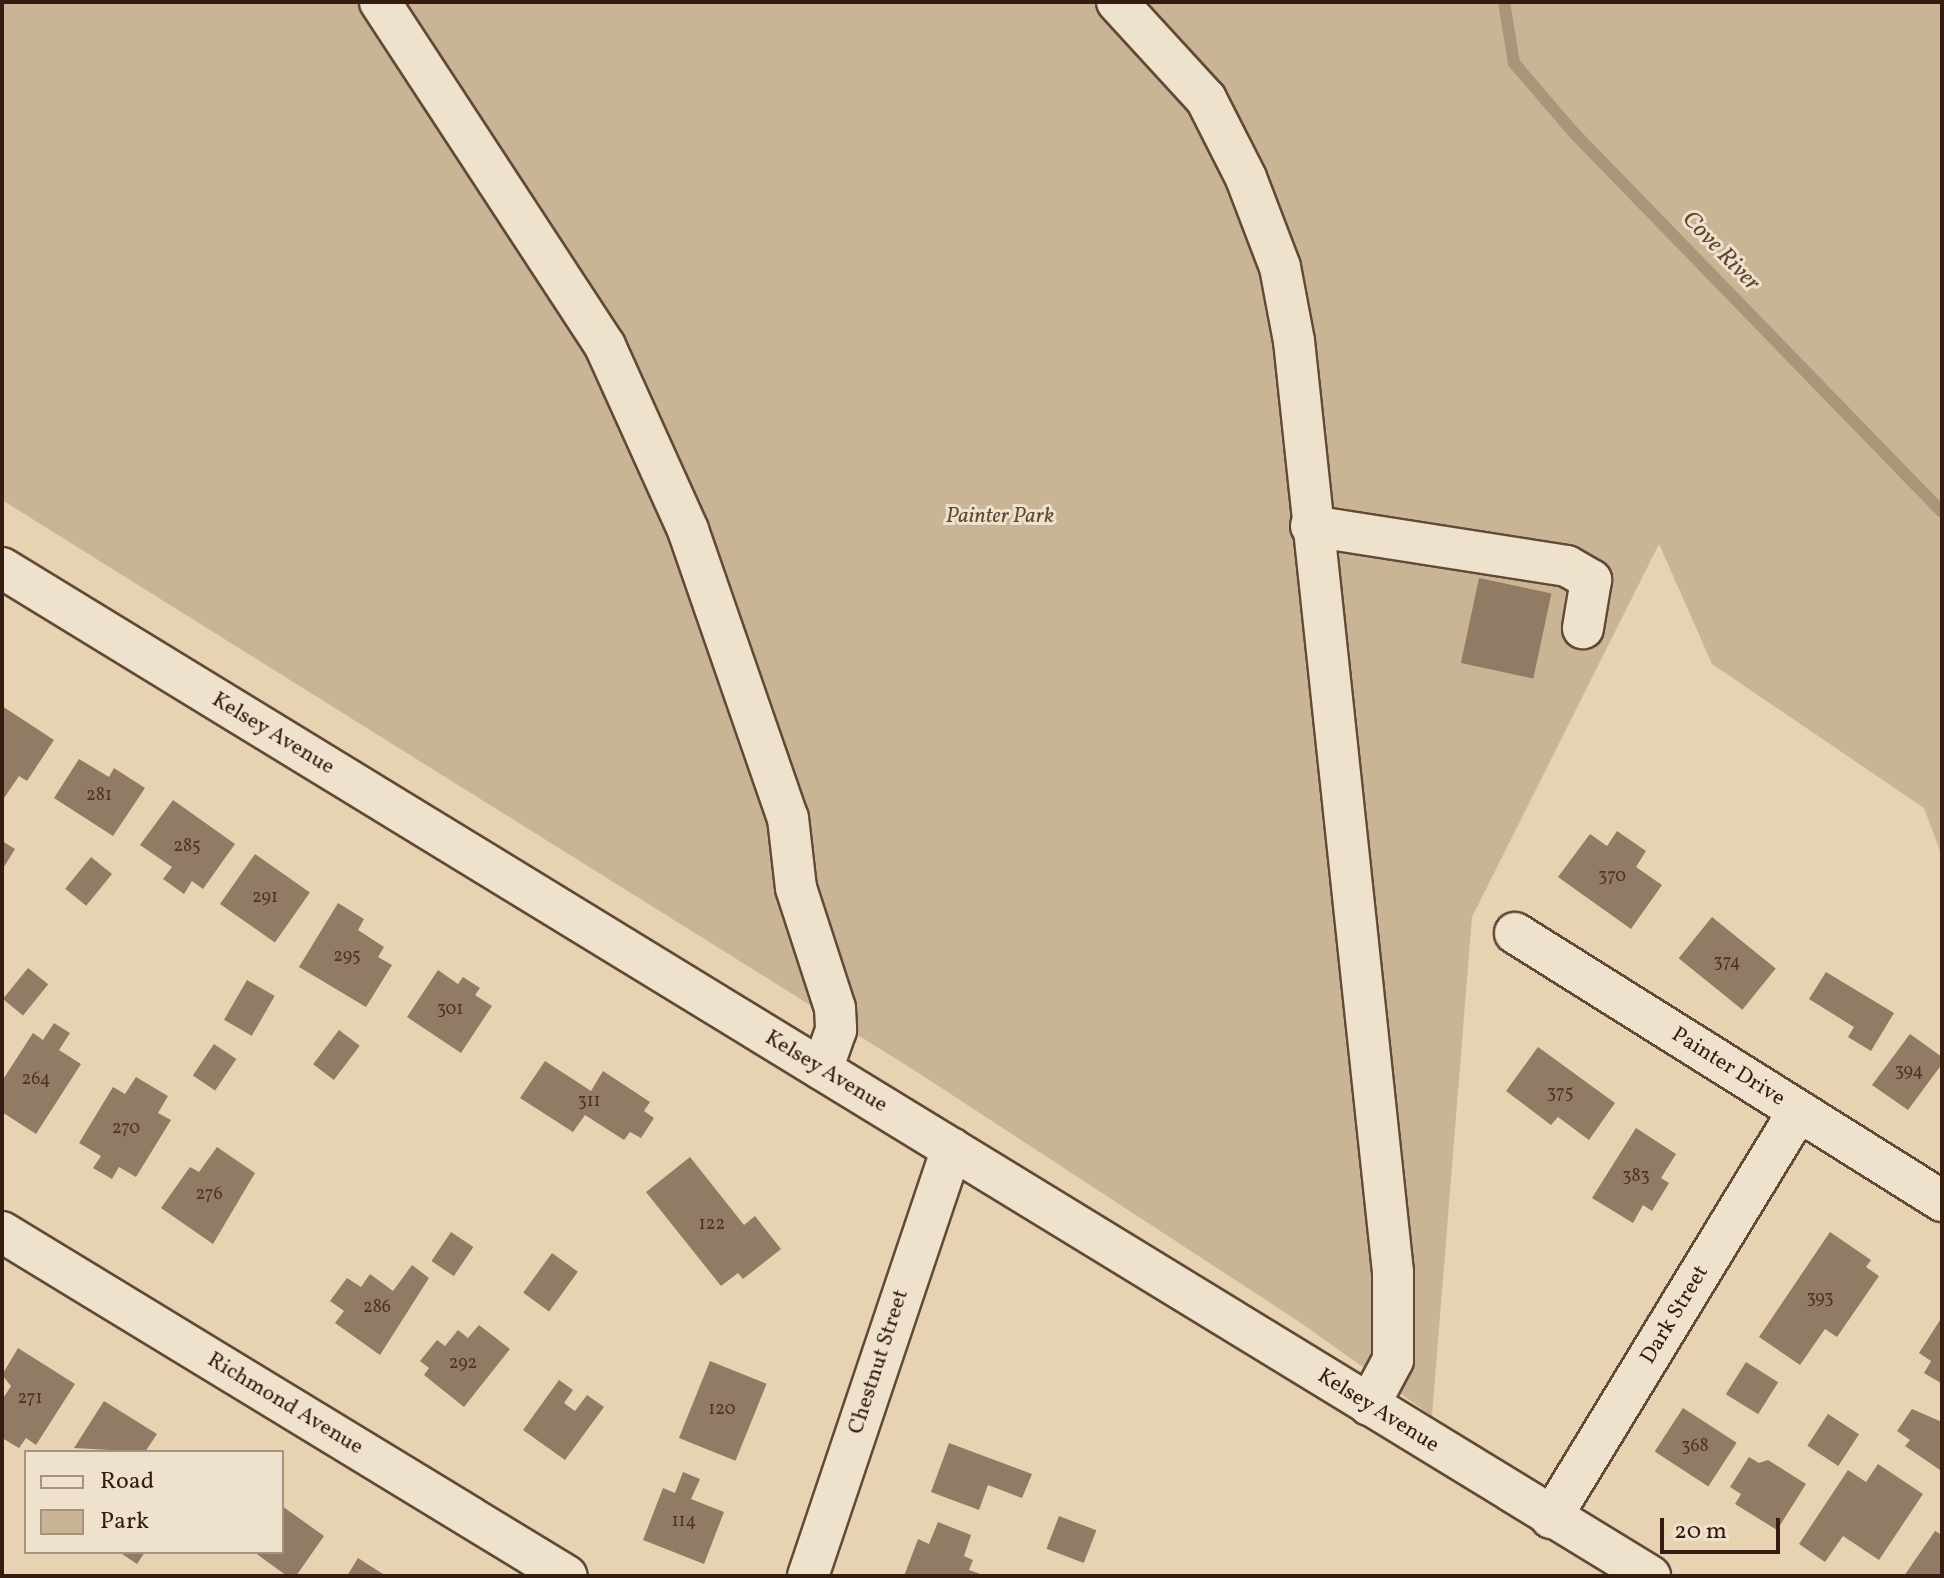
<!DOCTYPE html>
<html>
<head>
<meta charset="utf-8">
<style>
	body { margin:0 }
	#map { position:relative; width:1944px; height:1578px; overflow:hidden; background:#e7d3b1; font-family:Vollkorn,serif }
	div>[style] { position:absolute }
	.green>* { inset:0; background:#c9b496 }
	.stream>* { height:12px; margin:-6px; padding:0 6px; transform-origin:6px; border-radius:6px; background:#aa947a }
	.building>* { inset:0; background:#927b64; transform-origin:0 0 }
	.roads { filter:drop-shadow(2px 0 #624938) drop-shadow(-2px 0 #624938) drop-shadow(0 2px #624938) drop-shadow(0 -2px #624938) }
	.minor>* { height:40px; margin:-20px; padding:0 20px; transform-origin:20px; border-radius:20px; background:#efe2cc }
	span { translate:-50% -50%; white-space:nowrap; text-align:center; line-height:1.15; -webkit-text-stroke:6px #efe2cc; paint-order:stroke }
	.number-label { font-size:18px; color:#4c3325 }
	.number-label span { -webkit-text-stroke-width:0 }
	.park-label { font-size:22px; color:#614938; font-style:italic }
	.street-label { font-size:22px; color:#351b10 }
	.water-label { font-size:24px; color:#5e4535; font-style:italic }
	.frame { position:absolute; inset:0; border:4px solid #351b10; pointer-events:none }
	.legend { position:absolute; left:24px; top:1450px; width:260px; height:104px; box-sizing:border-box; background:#efe2cc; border:2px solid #a59281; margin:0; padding:10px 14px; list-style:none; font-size:24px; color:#351b10 }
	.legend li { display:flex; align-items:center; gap:16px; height:40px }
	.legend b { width:40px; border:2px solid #a59281 }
	.scale { position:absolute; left:1660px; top:1518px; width:120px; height:36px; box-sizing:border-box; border:4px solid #351b10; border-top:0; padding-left:10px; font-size:24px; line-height:28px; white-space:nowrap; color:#351b10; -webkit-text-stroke:6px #efe2cc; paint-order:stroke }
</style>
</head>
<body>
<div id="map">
	<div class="green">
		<div style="clip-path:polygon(2px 2px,1942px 2px,1942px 856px,1924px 808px,1712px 664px,1659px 544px,1472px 917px,1432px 1416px,1298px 1321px,917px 1072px,2px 500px)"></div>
	</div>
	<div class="stream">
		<div style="left:1504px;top:2px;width:62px;rotate:80.7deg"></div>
		<div style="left:1514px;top:63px;width:92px;rotate:49.4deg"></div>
		<div style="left:1574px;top:133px;width:528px;rotate:45.84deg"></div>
	</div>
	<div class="building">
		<div style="left:1479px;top:578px;width:74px;height:87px;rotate:12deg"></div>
		<div style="clip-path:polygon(2px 706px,54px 740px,27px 781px,19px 776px,2px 801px)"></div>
		<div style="clip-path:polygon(79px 759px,109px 777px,114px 768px,145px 788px,113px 836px,54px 798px)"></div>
		<div style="clip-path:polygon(173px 800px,235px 844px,203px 889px,192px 881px,184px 894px,163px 879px,172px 867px,140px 845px)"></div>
		<div style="clip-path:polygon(1617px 831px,1646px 851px,1636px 867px,1662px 885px,1631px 929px,1558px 877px,1590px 834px,1607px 846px)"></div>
		<div style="clip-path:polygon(2px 841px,15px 849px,2px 870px)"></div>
		<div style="left:255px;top:854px;width:67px;height:61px;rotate:35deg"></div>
		<div style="left:91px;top:857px;width:27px;height:41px;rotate:39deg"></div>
		<div style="clip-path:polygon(338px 903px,364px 919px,358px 930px,384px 947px,378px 957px,392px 965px,366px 1007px,299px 967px)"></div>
		<div style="left:1712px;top:917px;width:82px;height:53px;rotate:39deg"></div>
		<div style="left:28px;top:968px;width:26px;height:40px;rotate:39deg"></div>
		<div style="clip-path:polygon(438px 970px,458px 984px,463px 977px,480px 988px,475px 995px,492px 1006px,461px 1053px,407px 1017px)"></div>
		<div style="clip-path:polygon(1826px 972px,1894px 1013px,1871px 1051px,1848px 1037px,1854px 1027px,1809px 999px)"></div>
		<div style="left:247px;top:980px;width:32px;height:46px;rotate:30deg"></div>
		<div style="clip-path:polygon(54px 1023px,70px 1033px,59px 1050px,81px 1064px,36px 1134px,2px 1112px,2px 1081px,33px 1033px,43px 1040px)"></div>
		<div style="left:339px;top:1030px;width:26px;height:43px;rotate:37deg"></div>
		<div style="clip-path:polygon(1910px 1034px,1942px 1057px,1942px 1064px,1908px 1110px,1872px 1085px)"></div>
		<div style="left:214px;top:1044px;width:27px;height:38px;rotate:34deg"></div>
		<div style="clip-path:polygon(1538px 1047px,1615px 1103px,1589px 1140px,1558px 1117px,1551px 1125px,1506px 1091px)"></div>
		<div style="clip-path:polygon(545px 1061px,591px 1091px,603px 1071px,650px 1102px,644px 1111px,654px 1118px,641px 1138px,630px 1132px,624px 1140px,585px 1115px,573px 1132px,520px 1098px)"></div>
		<div style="clip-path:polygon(136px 1077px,168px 1096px,158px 1113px,171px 1120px,136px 1177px,119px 1167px,112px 1179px,93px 1168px,101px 1156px,79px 1143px,113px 1087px,125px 1094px)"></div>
		<div style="clip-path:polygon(1636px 1128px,1676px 1154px,1661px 1178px,1669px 1183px,1652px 1211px,1643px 1205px,1633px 1223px,1592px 1198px)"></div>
		<div style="clip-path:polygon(217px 1147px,255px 1173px,213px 1244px,161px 1208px,190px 1167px,199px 1172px)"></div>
		<div style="clip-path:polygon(690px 1157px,744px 1225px,755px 1216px,781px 1249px,743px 1279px,738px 1273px,721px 1286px,646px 1192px)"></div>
		<div style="left:451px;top:1232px;width:27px;height:35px;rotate:34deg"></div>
		<div style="clip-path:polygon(1830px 1232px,1871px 1260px,1866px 1267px,1879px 1276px,1837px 1337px,1825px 1329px,1800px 1365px,1759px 1337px)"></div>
		<div style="left:552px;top:1253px;width:32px;height:49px;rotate:36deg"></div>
		<div style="clip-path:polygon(412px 1265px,429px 1278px,380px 1355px,335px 1323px,344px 1311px,330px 1301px,347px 1278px,361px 1287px,370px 1274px,393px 1291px)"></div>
		<div style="clip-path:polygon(1942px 1317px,1942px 1381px,1941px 1383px,1924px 1373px,1931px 1361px,1919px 1353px)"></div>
		<div style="clip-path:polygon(479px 1325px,510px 1349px,464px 1407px,424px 1375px,429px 1368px,420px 1361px,437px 1340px,445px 1346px,458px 1330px,468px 1338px)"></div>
		<div style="clip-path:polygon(18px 1348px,75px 1384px,36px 1445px,26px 1438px,19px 1448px,2px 1438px,2px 1400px,11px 1386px,2px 1375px)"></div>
		<div style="left:710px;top:1361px;width:61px;height:83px;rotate:22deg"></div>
		<div style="left:1746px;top:1362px;width:38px;height:38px;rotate:32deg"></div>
		<div style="clip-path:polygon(559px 1380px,573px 1390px,564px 1403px,575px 1411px,587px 1395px,604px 1407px,565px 1460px,523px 1430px)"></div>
		<div style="clip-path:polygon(104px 1401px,157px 1434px,145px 1452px,74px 1448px)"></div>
		<div style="left:1683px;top:1408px;width:64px;height:52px;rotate:33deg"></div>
		<div style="clip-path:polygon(1912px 1409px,1942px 1422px,1940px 1470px,1905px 1446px,1910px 1440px,1897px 1431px)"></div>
		<div style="left:1828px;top:1414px;width:37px;height:38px;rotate:33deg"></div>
		<div style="clip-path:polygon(949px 1443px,1032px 1474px,1022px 1498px,988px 1485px,979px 1510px,931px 1492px)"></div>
		<div style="clip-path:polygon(1749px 1457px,1759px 1463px,1768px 1460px,1806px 1484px,1777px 1530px,1735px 1504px,1741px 1494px,1730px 1487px)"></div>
		<div style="clip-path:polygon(1878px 1464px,1923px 1494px,1879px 1560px,1843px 1536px,1825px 1562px,1799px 1544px,1848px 1470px,1866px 1482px)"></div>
		<div style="clip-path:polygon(683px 1472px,700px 1479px,691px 1499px,724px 1512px,704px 1564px,643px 1540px,663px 1488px,675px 1493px)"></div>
		<div style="clip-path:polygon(282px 1506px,324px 1536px,296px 1576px,287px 1576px,254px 1552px,282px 1552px)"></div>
		<div style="left:1059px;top:1516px;width:40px;height:35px;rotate:21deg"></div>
		<div style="clip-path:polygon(938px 1522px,971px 1535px,964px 1556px,973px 1560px,969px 1570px,986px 1576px,904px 1576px,918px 1539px,929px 1544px)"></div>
		<div style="clip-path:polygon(1935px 1531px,1942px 1535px,1942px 1576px,1904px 1576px)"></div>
		<div style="clip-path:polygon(119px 1552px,145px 1552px,137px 1564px)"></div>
		<div style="clip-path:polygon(358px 1558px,386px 1576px,347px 1576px)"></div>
	</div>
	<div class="roads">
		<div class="minor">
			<div style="left:380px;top:2px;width:411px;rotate:56.8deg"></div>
			<div style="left:605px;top:346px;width:202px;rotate:65.7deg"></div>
			<div style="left:688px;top:530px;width:305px;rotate:70.9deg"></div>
			<div style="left:788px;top:818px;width:70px;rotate:83.5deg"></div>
			<div style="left:796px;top:888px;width:126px;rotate:72deg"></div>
			<div style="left:835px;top:1008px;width:22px;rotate:87deg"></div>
			<div style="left:836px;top:1030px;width:42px;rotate:109.3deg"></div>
			<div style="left:1117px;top:2px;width:132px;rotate:47.5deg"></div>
			<div style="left:1206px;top:99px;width:89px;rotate:63.1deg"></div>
			<div style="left:1246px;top:178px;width:95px;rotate:69.1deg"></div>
			<div style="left:1280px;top:267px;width:75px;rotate:79.3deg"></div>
			<div style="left:1294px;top:341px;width:936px;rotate:83.93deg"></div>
			<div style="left:1393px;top:1272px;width:88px;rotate:90deg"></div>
			<div style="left:1393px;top:1360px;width:51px;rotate:118.1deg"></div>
			<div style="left:1311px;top:526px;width:259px;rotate:8.9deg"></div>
			<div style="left:1567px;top:566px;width:28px;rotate:30deg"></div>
			<div style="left:1591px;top:580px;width:49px;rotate:99.5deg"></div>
			<div style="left:2px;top:568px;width:1932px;rotate:31.45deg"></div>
			<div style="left:1515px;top:933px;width:504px;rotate:32.11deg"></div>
			<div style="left:2px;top:1232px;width:661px;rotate:31.34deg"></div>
			<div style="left:1551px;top:1518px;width:476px;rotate:-58.7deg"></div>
			<div style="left:808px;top:1576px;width:451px;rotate:-71.4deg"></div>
		</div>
	</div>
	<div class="number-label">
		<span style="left:99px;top:796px">281</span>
		<span style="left:187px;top:847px">285</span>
		<span style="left:1612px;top:877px">370</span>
		<span style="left:265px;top:898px">291</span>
		<span style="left:347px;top:957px">295</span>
		<span style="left:1727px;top:963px">374</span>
		<span style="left:450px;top:1010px">301</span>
		<span style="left:1909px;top:1072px">394</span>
		<span style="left:36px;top:1080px">264</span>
		<span style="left:1560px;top:1094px">375</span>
		<span style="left:589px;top:1102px">311</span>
		<span style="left:126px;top:1129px">270</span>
		<span style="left:1636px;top:1177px">383</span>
		<span style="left:209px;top:1195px">276</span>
		<span style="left:712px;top:1225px">122</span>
		<span style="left:1820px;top:1299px">393</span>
		<span style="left:377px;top:1308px">286</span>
		<span style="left:463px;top:1364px">292</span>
		<span style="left:30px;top:1399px">271</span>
		<span style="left:722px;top:1410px">120</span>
		<span style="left:1695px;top:1447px">368</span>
		<span style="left:684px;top:1522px">114</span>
	</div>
	<div class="park-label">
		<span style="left:1000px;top:517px">Painter Park</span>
	</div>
	<div class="street-label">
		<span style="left:273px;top:734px;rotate:31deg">Kelsey Avenue</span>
		<span style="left:1728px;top:1067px;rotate:32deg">Painter Drive</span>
		<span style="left:826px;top:1072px;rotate:31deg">Kelsey Avenue</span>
		<span style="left:1675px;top:1315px;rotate:-59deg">Dark Street</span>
		<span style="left:879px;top:1362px;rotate:-72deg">Chestnut Street</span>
		<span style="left:285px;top:1404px;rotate:31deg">Richmond Avenue</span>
		<span style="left:1378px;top:1411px;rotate:32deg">Kelsey Avenue</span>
	</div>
	<div class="water-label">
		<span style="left:1720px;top:252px;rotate:46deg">Cove River</span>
	</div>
	<div class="frame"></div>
	<ul class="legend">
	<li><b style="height:10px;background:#efe2cc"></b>Road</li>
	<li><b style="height:22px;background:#c9b496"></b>Park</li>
	</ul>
	<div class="scale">20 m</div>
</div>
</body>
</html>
